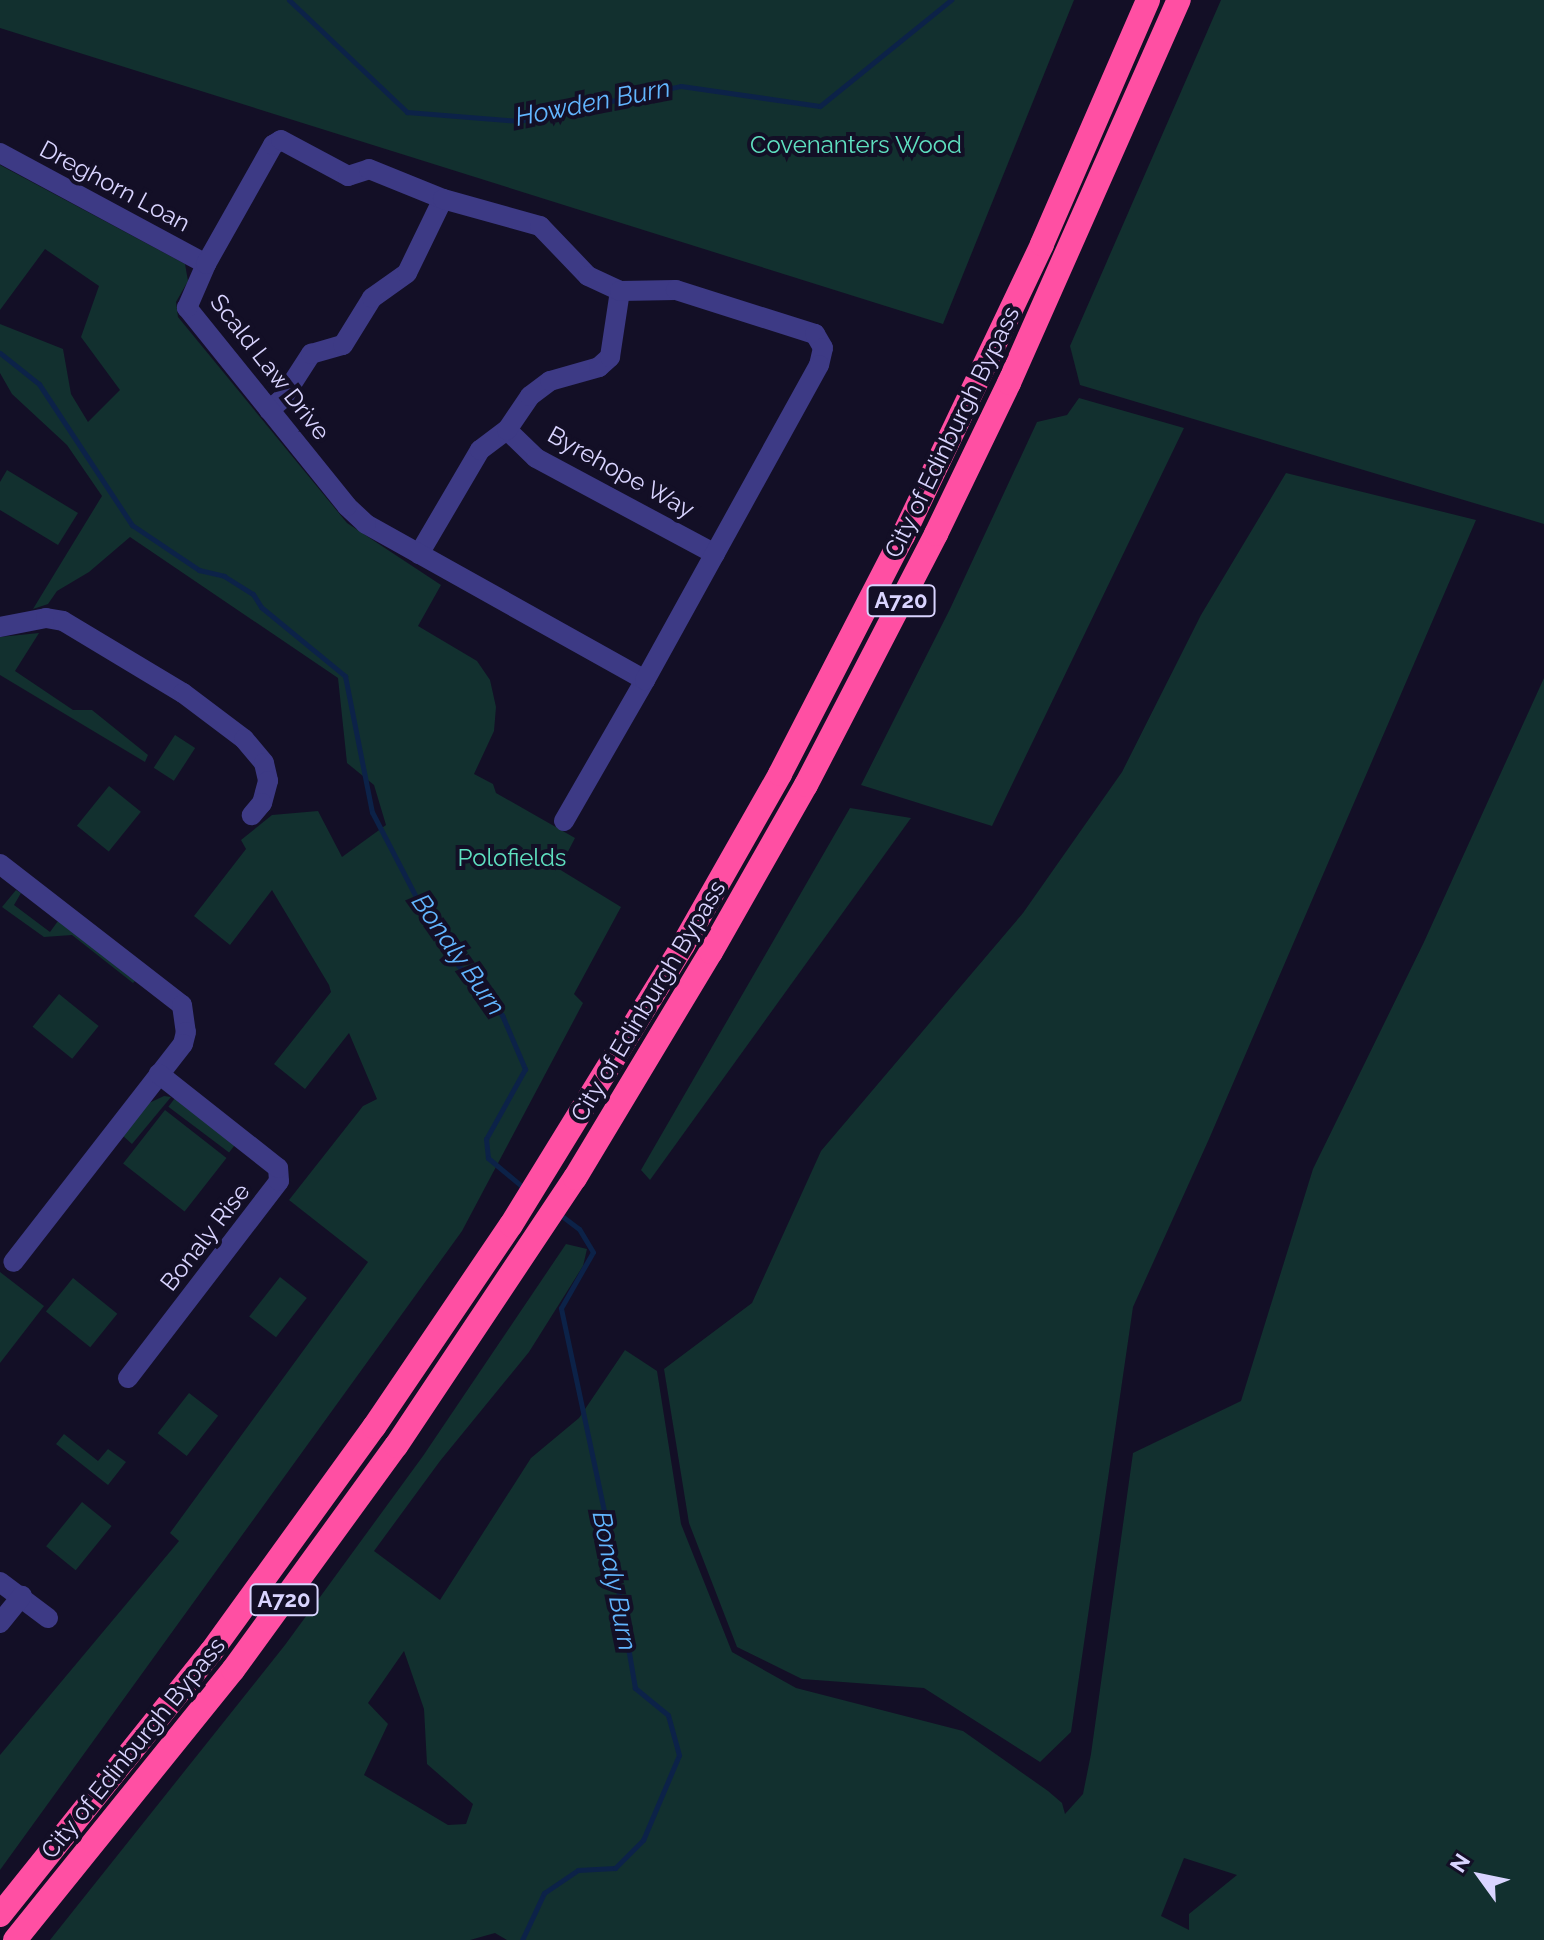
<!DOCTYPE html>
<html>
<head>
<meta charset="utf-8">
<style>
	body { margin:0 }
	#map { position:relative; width:1544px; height:1940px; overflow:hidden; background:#130f26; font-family:Raleway,sans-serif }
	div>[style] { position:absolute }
	.green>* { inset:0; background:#12302f; transform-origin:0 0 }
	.stream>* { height:5px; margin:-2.5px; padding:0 2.5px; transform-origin:2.5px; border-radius:2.5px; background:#0c2248 }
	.minor>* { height:20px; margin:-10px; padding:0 10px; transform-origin:10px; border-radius:10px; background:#3d3a85 }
	.highway>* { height:24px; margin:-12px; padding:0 12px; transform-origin:12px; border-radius:12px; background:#ff4fa3 }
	span { translate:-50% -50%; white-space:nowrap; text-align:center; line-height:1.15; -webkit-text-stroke:8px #130f26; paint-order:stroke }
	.shield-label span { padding:2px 6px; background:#130f26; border:2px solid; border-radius:6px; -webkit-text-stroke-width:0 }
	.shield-label { font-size:22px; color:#d9d4ff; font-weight:700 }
	.park-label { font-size:24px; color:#5fe0c0 }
	.street-label { font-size:24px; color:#d9d4ff }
	.water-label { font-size:26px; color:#62b6ff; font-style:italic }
	.north { position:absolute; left:1440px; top:1836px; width:80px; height:80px; -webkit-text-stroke:6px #130f26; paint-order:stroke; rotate:303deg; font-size:22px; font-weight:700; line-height:32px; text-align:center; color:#d9d4ff }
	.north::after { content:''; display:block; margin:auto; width:28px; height:36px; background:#d9d4ff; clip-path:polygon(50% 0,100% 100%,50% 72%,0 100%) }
</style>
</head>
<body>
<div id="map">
	<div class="green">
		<div style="clip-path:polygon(0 0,1074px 0,943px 324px,0 28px)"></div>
		<div style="clip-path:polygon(1221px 0,1544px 0,1544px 524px,1080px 385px,1070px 346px)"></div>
		<div style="clip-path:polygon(0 165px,185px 264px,188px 281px,176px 302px,178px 317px,347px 523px,441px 585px,418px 626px,477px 661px,490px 680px,496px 707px,494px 731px,474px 774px,493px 784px,496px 793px,575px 838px,559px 869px,621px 907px,574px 994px,583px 1003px,462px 1231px,0 1870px,0 1755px,179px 1541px,170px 1533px,368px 1262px,289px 1200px,363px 1106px,377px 1099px,349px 1033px,305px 1089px,274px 1064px,331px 992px,329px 985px,272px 890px,230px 945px,194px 916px,246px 849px,241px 840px,272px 815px,318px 811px,342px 857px,386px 825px,374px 785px,347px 763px,338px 678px,130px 537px,89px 572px,57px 591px,48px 604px,33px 609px,102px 496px,67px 445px,12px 394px,0 373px,0 324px,63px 349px,71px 394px,88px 422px,120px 390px,81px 337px,99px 286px,45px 249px,0 310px)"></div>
		<div style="clip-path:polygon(1079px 398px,1184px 428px,992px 826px,861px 785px,950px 609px,1037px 422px,1067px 415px)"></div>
		<div style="clip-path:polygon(7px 470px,78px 513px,58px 545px,0 510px,0 482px)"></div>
		<div style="clip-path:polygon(1286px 473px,1476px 520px,1209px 1139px,1133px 1307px,1071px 1732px,1040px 1762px,924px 1688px,802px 1679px,737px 1647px,689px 1523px,664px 1369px,752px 1303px,821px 1151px,1023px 913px,1122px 772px,1201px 615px)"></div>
		<div style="clip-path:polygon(39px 633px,15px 671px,73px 710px,92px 710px,148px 755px,145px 762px,0 675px,0 637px)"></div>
		<div style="clip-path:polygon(evenodd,1544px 678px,1544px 1940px,507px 1940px,495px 1933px,470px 1940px,50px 1940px,285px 1645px,423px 1456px,566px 1244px,587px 1249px,583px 1266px,529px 1352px,440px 1461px,374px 1551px,440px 1600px,531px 1458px,579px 1418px,625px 1350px,657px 1371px,681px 1524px,732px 1652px,796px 1688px,963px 1731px,1048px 1791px,1062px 1803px,1065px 1814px,1083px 1794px,1091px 1754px,1133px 1453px,1241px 1401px,1313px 1169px,1424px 942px,1544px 678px,404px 1651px,424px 1709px,427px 1764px,473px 1804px,466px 1824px,448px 1825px,364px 1775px,388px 1724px,368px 1703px,404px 1651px,1544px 678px,1184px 1858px,1237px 1875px,1189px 1914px,1189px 1930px,1161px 1916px,1184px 1858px)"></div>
		<div style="left:175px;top:735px;width:24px;height:39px;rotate:33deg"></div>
		<div style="left:109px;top:786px;width:41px;height:51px;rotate:39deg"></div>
		<div style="clip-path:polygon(850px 808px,911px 818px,650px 1180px,641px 1170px)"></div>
		<div style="clip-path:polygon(16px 890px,21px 893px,14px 905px,50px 932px,58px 921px,135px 981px,133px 983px,72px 935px,44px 937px,2px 907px)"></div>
		<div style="left:59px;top:994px;width:51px;height:42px;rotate:39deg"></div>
		<div style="clip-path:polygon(164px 1096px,171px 1097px,132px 1144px,122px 1135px,149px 1103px)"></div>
		<div style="left:175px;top:1098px;width:76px;height:11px;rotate:37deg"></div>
		<div style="left:165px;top:1110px;width:78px;height:68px;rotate:38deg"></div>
		<div style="clip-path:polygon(0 1272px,44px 1306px,0 1363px)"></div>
		<div style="left:280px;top:1277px;width:34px;height:50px;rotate:38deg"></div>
		<div style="left:73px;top:1278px;width:57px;height:43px;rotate:39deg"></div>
		<div style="left:189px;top:1393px;width:37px;height:51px;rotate:38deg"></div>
		<div style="clip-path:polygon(64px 1434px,98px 1461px,108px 1449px,126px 1462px,108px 1485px,56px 1444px)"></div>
		<div style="left:82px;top:1502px;width:38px;height:57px;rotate:39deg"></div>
	</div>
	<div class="stream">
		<div style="left:289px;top:0;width:163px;rotate:43.5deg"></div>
		<div style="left:407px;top:112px;width:112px;rotate:4.6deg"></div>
		<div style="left:519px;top:121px;width:166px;rotate:-12.2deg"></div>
		<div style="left:681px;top:86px;width:140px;rotate:8.2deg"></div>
		<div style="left:820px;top:106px;width:169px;rotate:-39deg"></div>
		<div style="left:0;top:353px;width:50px;rotate:38.5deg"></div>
		<div style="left:39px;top:384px;width:169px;rotate:56.6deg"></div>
		<div style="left:132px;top:525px;width:81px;rotate:33.9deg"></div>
		<div style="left:199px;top:570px;width:26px;rotate:13deg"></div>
		<div style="left:224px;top:576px;width:34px;rotate:32deg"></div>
		<div style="left:253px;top:594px;width:15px;rotate:58deg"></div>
		<div style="left:261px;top:607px;width:109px;rotate:39.4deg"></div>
		<div style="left:345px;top:676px;width:139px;rotate:78.8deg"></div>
		<div style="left:372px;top:812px;width:126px;rotate:62.6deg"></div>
		<div style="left:430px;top:924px;width:21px;rotate:35deg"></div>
		<div style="left:447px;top:936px;width:31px;rotate:69deg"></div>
		<div style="left:458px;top:965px;width:67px;rotate:48.7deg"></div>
		<div style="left:502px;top:1015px;width:59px;rotate:66.9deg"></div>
		<div style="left:525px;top:1069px;width:80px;rotate:119.1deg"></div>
		<div style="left:486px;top:1139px;width:19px;rotate:84deg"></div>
		<div style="left:488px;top:1158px;width:47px;rotate:39.8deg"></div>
		<div style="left:522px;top:1940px;width:52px;rotate:-64.9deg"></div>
		<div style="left:544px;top:1893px;width:41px;rotate:-34.1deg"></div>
		<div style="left:578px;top:1870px;width:37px;rotate:-3deg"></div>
		<div style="left:615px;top:1868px;width:40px;rotate:-45deg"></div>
		<div style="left:643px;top:1840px;width:92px;rotate:-67deg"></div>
		<div style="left:679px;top:1755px;width:41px;rotate:-105.4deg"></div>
		<div style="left:668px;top:1715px;width:43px;rotate:-140.7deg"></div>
		<div style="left:635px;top:1688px;width:165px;rotate:-99.7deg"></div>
		<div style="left:607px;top:1525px;width:222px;rotate:-102deg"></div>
		<div style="left:561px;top:1308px;width:64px;rotate:-60.3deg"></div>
		<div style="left:593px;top:1252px;width:27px;rotate:-121deg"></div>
		<div style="left:579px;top:1229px;width:26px;rotate:-143deg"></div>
	</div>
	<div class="minor">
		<div style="left:0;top:153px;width:234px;rotate:28.3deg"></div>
		<div style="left:269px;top:410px;width:17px;rotate:-40deg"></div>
		<div style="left:282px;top:399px;width:54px;rotate:-57.2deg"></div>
		<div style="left:311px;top:354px;width:33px;rotate:-16deg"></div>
		<div style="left:343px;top:345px;width:55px;rotate:-58.3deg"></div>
		<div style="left:372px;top:298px;width:43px;rotate:-35.5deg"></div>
		<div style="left:407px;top:273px;width:82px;rotate:-64.1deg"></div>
		<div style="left:507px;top:430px;width:40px;rotate:44deg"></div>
		<div style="left:536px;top:458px;width:203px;rotate:28.2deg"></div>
		<div style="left:419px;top:554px;width:121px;rotate:-59.6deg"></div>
		<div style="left:480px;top:450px;width:34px;rotate:-37deg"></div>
		<div style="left:507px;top:430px;width:41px;rotate:-55.9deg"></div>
		<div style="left:530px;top:396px;width:25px;rotate:-37deg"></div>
		<div style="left:550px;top:381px;width:51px;rotate:-15.9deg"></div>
		<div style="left:599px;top:367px;width:15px;rotate:-42deg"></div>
		<div style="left:610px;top:357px;width:67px;rotate:-81.4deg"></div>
		<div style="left:0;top:627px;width:47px;rotate:-11.1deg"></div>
		<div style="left:46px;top:618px;width:17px;rotate:10deg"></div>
		<div style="left:63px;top:621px;width:140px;rotate:31deg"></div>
		<div style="left:183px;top:693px;width:76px;rotate:37deg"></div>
		<div style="left:244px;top:739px;width:31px;rotate:50deg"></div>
		<div style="left:264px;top:763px;width:18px;rotate:77deg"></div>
		<div style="left:268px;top:781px;width:23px;rotate:105deg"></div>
		<div style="left:262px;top:803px;width:16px;rotate:130deg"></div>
		<div style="left:564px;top:821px;width:163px;rotate:-60.1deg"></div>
		<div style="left:645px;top:680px;width:320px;rotate:-150.8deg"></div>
		<div style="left:366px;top:524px;width:26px;rotate:-137deg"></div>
		<div style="left:347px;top:506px;width:255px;rotate:-128.9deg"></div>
		<div style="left:187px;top:308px;width:48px;rotate:-66.6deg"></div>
		<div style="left:206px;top:264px;width:137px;rotate:-60.6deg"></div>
		<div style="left:273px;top:145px;width:9px;rotate:-32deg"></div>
		<div style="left:281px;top:140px;width:76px;rotate:28.2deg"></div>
		<div style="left:348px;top:176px;width:22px;rotate:-18deg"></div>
		<div style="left:369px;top:169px;width:80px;rotate:22.1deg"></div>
		<div style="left:443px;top:199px;width:101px;rotate:15.6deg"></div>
		<div style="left:540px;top:226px;width:69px;rotate:46.2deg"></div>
		<div style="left:588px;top:276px;width:35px;rotate:25deg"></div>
		<div style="left:620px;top:291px;width:56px;rotate:-1deg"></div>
		<div style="left:676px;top:290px;width:146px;rotate:17.6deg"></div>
		<div style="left:815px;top:334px;width:16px;rotate:60deg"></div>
		<div style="left:823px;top:348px;width:17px;rotate:103deg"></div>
		<div style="left:819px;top:365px;width:360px;rotate:118.9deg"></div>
		<div style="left:0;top:864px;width:230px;rotate:37.8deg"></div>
		<div style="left:182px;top:1005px;width:27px;rotate:82deg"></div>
		<div style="left:186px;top:1032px;width:12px;rotate:104deg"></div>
		<div style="left:183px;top:1044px;width:276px;rotate:127.9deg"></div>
		<div style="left:128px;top:1378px;width:248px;rotate:-52.5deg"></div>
		<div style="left:279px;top:1181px;width:13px;rotate:-94deg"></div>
		<div style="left:278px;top:1168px;width:152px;rotate:-141.7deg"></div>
		<div style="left:0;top:1582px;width:60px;rotate:36.9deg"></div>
		<div style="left:0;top:1623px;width:35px;rotate:-51deg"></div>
	</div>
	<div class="highway">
		<div style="left:0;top:1915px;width:337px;rotate:-51.3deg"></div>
		<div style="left:211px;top:1652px;width:278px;rotate:-54.1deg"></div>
		<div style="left:374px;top:1427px;width:244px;rotate:-55.9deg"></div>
		<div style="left:511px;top:1225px;width:329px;rotate:-58.4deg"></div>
		<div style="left:683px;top:945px;width:197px;rotate:-60.4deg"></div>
		<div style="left:780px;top:774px;width:268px;rotate:-62.7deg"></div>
		<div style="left:903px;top:536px;width:323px;rotate:-64.5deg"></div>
		<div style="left:1042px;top:244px;width:266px;rotate:-66.5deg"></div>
		<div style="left:15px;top:1940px;width:347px;rotate:-51.1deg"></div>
		<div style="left:233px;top:1670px;width:277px;rotate:-54deg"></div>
		<div style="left:396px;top:1446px;width:322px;rotate:-56.3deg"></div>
		<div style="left:575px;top:1178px;width:264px;rotate:-59deg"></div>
		<div style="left:711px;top:952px;width:192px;rotate:-60.4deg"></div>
		<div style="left:806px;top:785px;width:283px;rotate:-62.6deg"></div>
		<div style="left:936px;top:534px;width:168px;rotate:-64.2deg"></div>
		<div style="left:1009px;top:383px;width:419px;rotate:-66.1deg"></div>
	</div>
	<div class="shield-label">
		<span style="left:901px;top:601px">A720</span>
		<span style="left:284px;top:1600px">A720</span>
	</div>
	<div class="park-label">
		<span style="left:856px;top:145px">Covenanters Wood</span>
		<span style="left:512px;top:858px">Polofields</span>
	</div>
	<div class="street-label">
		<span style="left:115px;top:186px;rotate:28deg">Dreghorn Loan</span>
		<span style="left:270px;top:367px;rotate:52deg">Scald Law Drive</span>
		<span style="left:952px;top:432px;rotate:-64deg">City of Edinburgh Bypass</span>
		<span style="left:621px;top:472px;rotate:29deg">Byrehope Way</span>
		<span style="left:648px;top:1001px;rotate:-59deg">City of Edinburgh Bypass</span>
		<span style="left:205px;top:1237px;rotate:-52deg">Bonaly Rise</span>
		<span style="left:133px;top:1748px;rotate:-51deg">City of Edinburgh Bypass</span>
	</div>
	<div class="water-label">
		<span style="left:593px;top:103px;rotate:-11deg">Howden Burn</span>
		<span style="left:458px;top:955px;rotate:55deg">Bonaly Burn</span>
		<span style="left:614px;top:1581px;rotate:79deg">Bonaly Burn</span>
	</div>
	<div class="north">N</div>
</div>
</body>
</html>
